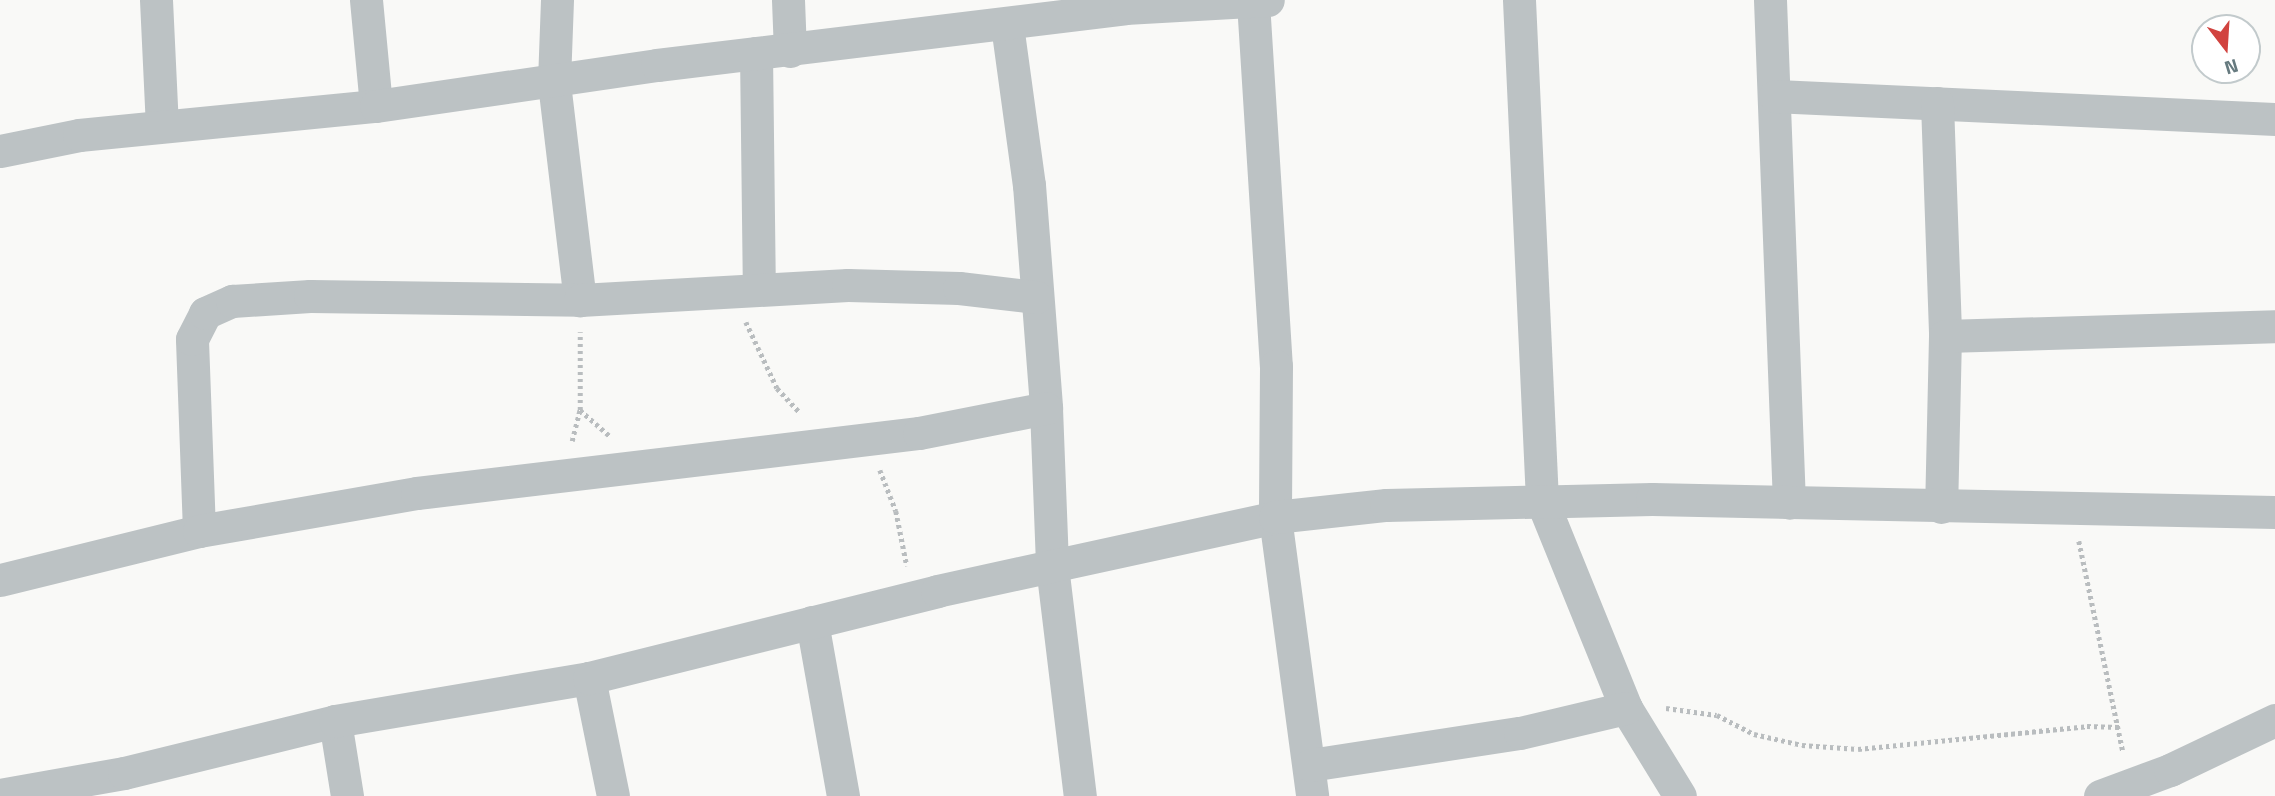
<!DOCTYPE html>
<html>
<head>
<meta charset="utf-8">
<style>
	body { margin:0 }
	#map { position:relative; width:2275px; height:796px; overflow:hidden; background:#f9f9f7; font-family:"Titillium Web",sans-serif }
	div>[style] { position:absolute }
	.path>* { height:4.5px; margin-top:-2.25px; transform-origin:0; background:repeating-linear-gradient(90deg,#b9bdbf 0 3.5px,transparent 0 7px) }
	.minor>* { height:33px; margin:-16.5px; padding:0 16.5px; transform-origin:16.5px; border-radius:16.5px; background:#bcc2c4 }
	span { translate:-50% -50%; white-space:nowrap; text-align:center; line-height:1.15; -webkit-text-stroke:7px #fff; paint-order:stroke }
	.north { position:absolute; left:2191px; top:14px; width:70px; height:70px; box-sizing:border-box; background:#fff; border:2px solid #c2cacc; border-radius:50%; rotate:163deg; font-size:19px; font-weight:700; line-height:28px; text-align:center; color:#667a7f }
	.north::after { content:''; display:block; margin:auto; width:24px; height:32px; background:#d1433f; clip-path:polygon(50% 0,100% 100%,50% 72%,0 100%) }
</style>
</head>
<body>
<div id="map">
	<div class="path">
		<div style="left:746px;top:322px;width:73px;rotate:64.8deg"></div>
		<div style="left:777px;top:388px;width:34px;rotate:47deg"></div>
		<div style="left:580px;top:410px;width:41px;rotate:41.1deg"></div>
		<div style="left:572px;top:441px;width:32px;rotate:-76deg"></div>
		<div style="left:580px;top:410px;width:78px;rotate:-90deg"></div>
		<div style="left:880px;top:470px;width:44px;rotate:68.7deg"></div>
		<div style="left:896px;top:511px;width:56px;rotate:78.7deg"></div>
		<div style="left:2079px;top:541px;width:216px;rotate:78.2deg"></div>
		<div style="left:1666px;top:708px;width:51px;rotate:7.8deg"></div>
		<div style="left:1717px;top:715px;width:42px;rotate:27.2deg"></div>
		<div style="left:1754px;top:734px;width:49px;rotate:12.9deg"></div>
		<div style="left:1802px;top:745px;width:56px;rotate:4.1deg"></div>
		<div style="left:1858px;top:749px;width:230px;rotate:-5.7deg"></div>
		<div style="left:2087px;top:726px;width:32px;rotate:2deg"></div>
	</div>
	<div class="minor">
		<div style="left:156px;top:0;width:126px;rotate:87.3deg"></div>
		<div style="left:366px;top:0;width:106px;rotate:84.6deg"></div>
		<div style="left:557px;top:0;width:83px;rotate:92.1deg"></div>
		<div style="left:554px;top:83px;width:219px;rotate:83.2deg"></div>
		<div style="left:788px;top:0;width:51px;rotate:87.8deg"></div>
		<div style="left:1519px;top:0;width:502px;rotate:87.37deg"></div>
		<div style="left:1542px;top:501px;width:223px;rotate:67.9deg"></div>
		<div style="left:1626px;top:708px;width:103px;rotate:58.5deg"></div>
		<div style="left:1770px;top:0;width:503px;rotate:87.84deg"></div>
		<div style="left:1253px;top:2px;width:365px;rotate:86.4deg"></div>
		<div style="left:1276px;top:366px;width:151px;rotate:90.4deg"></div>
		<div style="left:1275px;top:517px;width:281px;rotate:82.4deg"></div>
		<div style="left:1007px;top:25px;width:162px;rotate:82.2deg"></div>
		<div style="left:1029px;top:185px;width:224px;rotate:85.6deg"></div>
		<div style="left:1046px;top:408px;width:158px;rotate:87.8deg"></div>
		<div style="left:1052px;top:566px;width:232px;rotate:83.1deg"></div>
		<div style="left:756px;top:53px;width:234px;rotate:89.3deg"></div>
		<div style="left:1775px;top:96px;width:501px;rotate:2.63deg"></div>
		<div style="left:1937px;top:103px;width:233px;rotate:88deg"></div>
		<div style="left:1945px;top:336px;width:171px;rotate:91.3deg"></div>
		<div style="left:0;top:151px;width:81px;rotate:-11.4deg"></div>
		<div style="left:79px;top:135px;width:298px;rotate:-5.6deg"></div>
		<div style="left:376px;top:106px;width:284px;rotate:-8.3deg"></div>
		<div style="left:657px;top:65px;width:471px;rotate:-6.9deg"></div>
		<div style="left:1125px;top:8px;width:143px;rotate:-3.2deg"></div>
		<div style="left:1945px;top:336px;width:330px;rotate:-1.7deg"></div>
		<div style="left:199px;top:531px;width:192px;rotate:-92.1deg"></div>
		<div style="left:192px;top:339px;width:29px;rotate:-63deg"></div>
		<div style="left:205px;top:313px;width:30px;rotate:-24deg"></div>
		<div style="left:232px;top:301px;width:78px;rotate:-3.7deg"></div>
		<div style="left:310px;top:296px;width:270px;rotate:0.8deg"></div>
		<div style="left:580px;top:300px;width:268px;rotate:-3.2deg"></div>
		<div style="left:848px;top:285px;width:111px;rotate:1.5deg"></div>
		<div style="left:959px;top:288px;width:78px;rotate:6.7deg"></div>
		<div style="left:0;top:580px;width:205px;rotate:-13.8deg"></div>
		<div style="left:199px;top:531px;width:221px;rotate:-9.9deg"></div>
		<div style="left:417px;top:493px;width:506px;rotate:-6.82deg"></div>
		<div style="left:919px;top:433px;width:129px;rotate:-11.1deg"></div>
		<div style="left:812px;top:622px;width:177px;rotate:79.9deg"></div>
		<div style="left:589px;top:678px;width:120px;rotate:78.5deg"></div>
		<div style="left:335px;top:721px;width:76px;rotate:80.9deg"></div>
		<div style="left:1310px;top:765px;width:212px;rotate:-8.7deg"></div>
		<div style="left:1520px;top:733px;width:109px;rotate:-13.3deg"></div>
		<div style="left:0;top:795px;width:126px;rotate:-10.1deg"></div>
		<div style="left:124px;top:773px;width:217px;rotate:-13.8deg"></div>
		<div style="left:335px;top:721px;width:258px;rotate:-9.6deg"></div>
		<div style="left:589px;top:678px;width:359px;rotate:-14deg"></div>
		<div style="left:937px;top:591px;width:346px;rotate:-12.3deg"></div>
		<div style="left:1275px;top:517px;width:112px;rotate:-6.2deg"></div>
		<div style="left:1386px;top:505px;width:266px;rotate:-1.3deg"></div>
		<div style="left:1652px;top:499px;width:623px;rotate:1.2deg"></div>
		<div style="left:2100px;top:796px;width:75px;rotate:-20.4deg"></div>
		<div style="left:2170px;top:770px;width:116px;rotate:-25.5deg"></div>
	</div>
	<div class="north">N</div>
</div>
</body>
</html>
